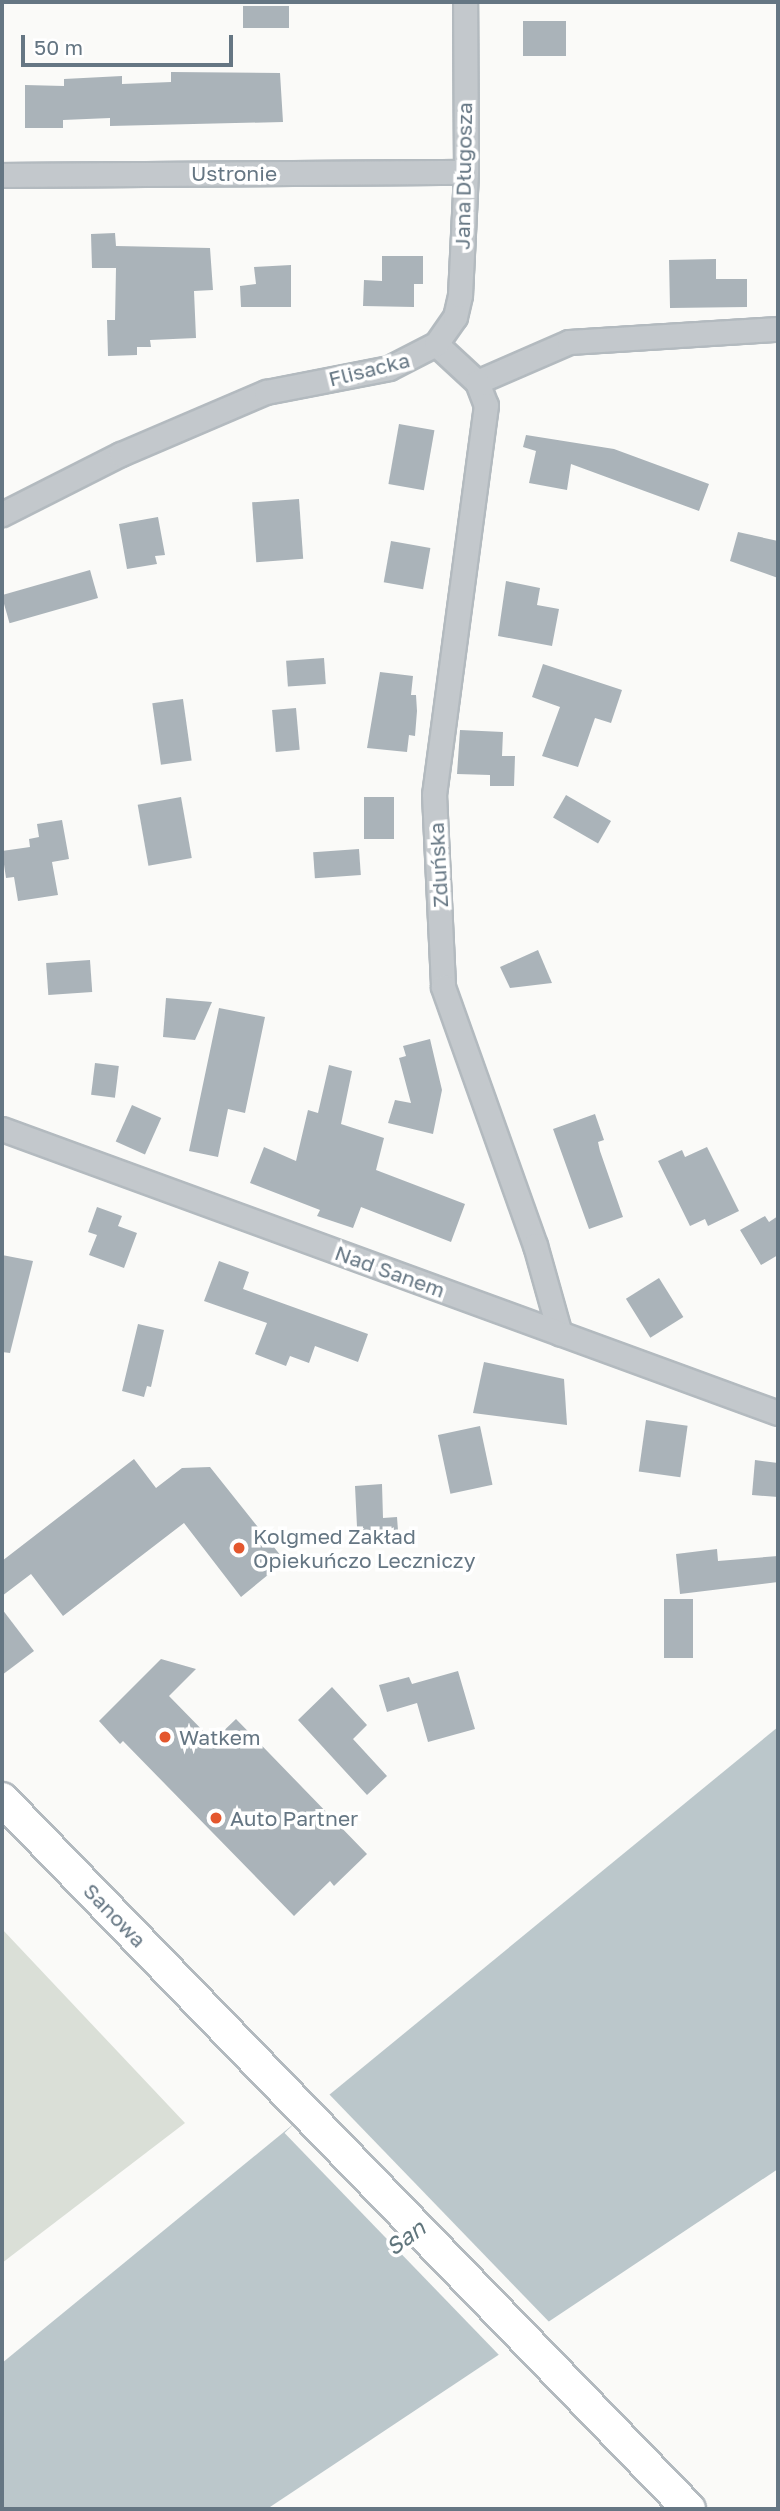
<!DOCTYPE html>
<html>
<head>
<meta charset="utf-8">
<style>
	body { margin:0 }
	#map { position:relative; width:780px; height:2511px; overflow:hidden; background:#fafaf8; font-family:"Golos Text",sans-serif }
	div>[style] { position:absolute }
	.green>* { inset:0; background:#dadfd7 }
	.water>* { inset:0; background:#bbc7cb }
	.pier>* { inset:0; background:#fafaf8; transform-origin:0 0 }
	.building>* { inset:0; background:#aab3b9; transform-origin:0 0 }
	.roads { filter:drop-shadow(2px 0 #b3babf) drop-shadow(-2px 0 #b3babf) drop-shadow(0 2px #b3babf) drop-shadow(0 -2px #b3babf) }
	.minor>* { height:23px; margin:-11.5px; padding:0 11.5px; transform-origin:11.5px; border-radius:11.5px; background:#c3c8cc }
	.secondary>* { height:32px; margin:-16px; padding:0 16px; transform-origin:16px; border-radius:16px; background:#fff }
	.dots>* { width:19px; height:19px; translate:-50% -50%; box-sizing:border-box; border:4px solid #fff; border-radius:50% }
	span { translate:-50% -50%; white-space:nowrap; text-align:center; line-height:1.15; -webkit-text-stroke:7px #fff; paint-order:stroke }
	.street-label { font-size:21px; color:#657683 }
	.poi-label { font-size:21px; color:#657683 }
	.left { translate:0 -50%; text-align:left }
	.water-label { font-size:23px; color:#60757c; font-style:italic }
	.frame { position:absolute; inset:0; border:4px solid #657683; pointer-events:none }
	.scale { position:absolute; left:21px; top:35px; width:212px; height:32px; box-sizing:border-box; border:4px solid #657683; border-top:0; padding-left:9px; font-size:21px; line-height:24px; white-space:nowrap; color:#657683; -webkit-text-stroke:5px #fff; paint-order:stroke }
</style>
</head>
<body>
<div id="map">
	<div class="green">
		<div style="clip-path:polygon(2px 1929px,185px 2123px,2px 2263px)"></div>
	</div>
	<div class="water">
		<div style="clip-path:polygon(778px 1727px,778px 2169px,267px 2509px,2px 2509px,2px 2363px)"></div>
	</div>
	<div class="pier">
		<div style="left:327px;top:2092px;width:323px;height:59px;rotate:46deg"></div>
	</div>
	<div class="building">
		<div style="left:243px;top:6px;width:46px;height:22px"></div>
		<div style="left:523px;top:21px;width:43px;height:35px"></div>
		<div style="clip-path:polygon(171px 72px,280px 73px,283px 122px,110px 126px,110px 118px,63px 120px,63px 128px,25px 128px,25px 85px,64px 86px,64px 79px,122px 76px,122px 84px,171px 82px)"></div>
		<div style="clip-path:polygon(115px 233px,116px 246px,210px 248px,213px 290px,194px 291px,196px 338px,150px 340px,151px 347px,137px 347px,137px 355px,108px 356px,107px 320px,115px 320px,116px 268px,92px 268px,91px 234px)"></div>
		<div style="clip-path:polygon(382px 256px,423px 256px,423px 284px,414px 284px,414px 307px,363px 306px,364px 280px,382px 281px)"></div>
		<div style="clip-path:polygon(716px 259px,716px 279px,747px 279px,747px 307px,670px 308px,669px 260px)"></div>
		<div style="clip-path:polygon(291px 265px,291px 307px,241px 307px,240px 286px,256px 284px,254px 267px)"></div>
		<div style="left:399px;top:424px;width:36px;height:61px;rotate:10deg"></div>
		<div style="clip-path:polygon(526px 435px,614px 449px,709px 484px,699px 511px,571px 464px,567px 490px,529px 483px,536px 451px,523px 447px)"></div>
		<div style="left:299px;top:499px;width:60px;height:47px;rotate:86deg"></div>
		<div style="clip-path:polygon(158px 517px,165px 555px,155px 556px,157px 564px,127px 569px,119px 524px)"></div>
		<div style="clip-path:polygon(738px 532px,778px 541px,778px 578px,730px 561px)"></div>
		<div style="left:391px;top:541px;width:40px;height:42px;rotate:10deg"></div>
		<div style="left:90px;top:570px;width:29px;height:92px;rotate:74deg"></div>
		<div style="clip-path:polygon(506px 581px,540px 588px,537px 605px,559px 609px,552px 646px,498px 636px)"></div>
		<div style="left:324px;top:658px;width:26px;height:38px;rotate:86deg"></div>
		<div style="clip-path:polygon(543px 664px,622px 690px,611px 723px,595px 718px,578px 767px,542px 756px,560px 707px,532px 697px)"></div>
		<div style="clip-path:polygon(380px 672px,413px 676px,411px 695px,416px 695px,417px 711px,415px 736px,409px 735px,407px 752px,367px 748px)"></div>
		<div style="left:183px;top:699px;width:62px;height:31px;rotate:82deg"></div>
		<div style="left:296px;top:708px;width:42px;height:24px;rotate:85deg"></div>
		<div style="clip-path:polygon(460px 730px,503px 732px,502px 756px,515px 756px,514px 786px,490px 786px,490px 775px,457px 774px)"></div>
		<div style="left:566px;top:795px;width:52px;height:26px;rotate:30deg"></div>
		<div style="left:181px;top:797px;width:62px;height:44px;rotate:80deg"></div>
		<div style="left:364px;top:797px;width:30px;height:42px"></div>
		<div style="clip-path:polygon(62px 820px,69px 859px,52px 862px,58px 895px,18px 901px,14px 877px,6px 878px,2px 851px,30px 847px,29px 839px,39px 837px,37px 824px)"></div>
		<div style="left:359px;top:849px;width:26px;height:46px;rotate:86deg"></div>
		<div style="clip-path:polygon(538px 950px,552px 983px,510px 988px,500px 967px)"></div>
		<div style="left:90px;top:960px;width:32px;height:44px;rotate:86deg"></div>
		<div style="clip-path:polygon(166px 998px,212px 1002px,195px 1040px,163px 1037px)"></div>
		<div style="clip-path:polygon(219px 1008px,265px 1017px,245px 1113px,228px 1109px,218px 1157px,189px 1151px)"></div>
		<div style="clip-path:polygon(430px 1039px,442px 1090px,433px 1134px,388px 1123px,395px 1100px,411px 1103px,399px 1058px,406px 1056px,403px 1046px)"></div>
		<div style="left:95px;top:1063px;width:24px;height:32px;rotate:7deg"></div>
		<div style="clip-path:polygon(329px 1065px,352px 1071px,341px 1124px,384px 1138px,376px 1170px,465px 1204px,451px 1242px,361px 1207px,353px 1228px,317px 1216px,320px 1210px,250px 1183px,264px 1147px,296px 1161px,308px 1110px,318px 1113px)"></div>
		<div style="left:132px;top:1105px;width:32px;height:40px;rotate:24deg"></div>
		<div style="clip-path:polygon(595px 1114px,604px 1140px,598px 1142px,600px 1151px,623px 1217px,589px 1229px,553px 1129px)"></div>
		<div style="clip-path:polygon(707px 1147px,739px 1211px,708px 1226px,705px 1219px,690px 1226px,658px 1161px,682px 1150px,685px 1157px)"></div>
		<div style="clip-path:polygon(97px 1207px,122px 1216px,118px 1226px,137px 1233px,124px 1268px,89px 1255px,97px 1235px,88px 1232px)"></div>
		<div style="clip-path:polygon(765px 1216px,769px 1222px,778px 1216px,778px 1255px,761px 1265px,740px 1230px)"></div>
		<div style="clip-path:polygon(2px 1255px,33px 1261px,10px 1353px,2px 1352px)"></div>
		<div style="clip-path:polygon(219px 1261px,249px 1272px,243px 1289px,368px 1334px,358px 1362px,315px 1346px,309px 1363px,290px 1356px,286px 1366px,255px 1354px,267px 1323px,204px 1301px)"></div>
		<div style="left:659px;top:1278px;width:46px;height:39px;rotate:58deg"></div>
		<div style="clip-path:polygon(138px 1324px,164px 1330px,151px 1387px,147px 1386px,144px 1397px,122px 1391px)"></div>
		<div style="clip-path:polygon(484px 1362px,564px 1379px,567px 1425px,473px 1413px)"></div>
		<div style="left:646px;top:1420px;width:42px;height:52px;rotate:8deg"></div>
		<div style="left:480px;top:1426px;width:60px;height:43px;rotate:78deg"></div>
		<div style="clip-path:polygon(134px 1459px,156px 1488px,182px 1468px,210px 1467px,285px 1561px,241px 1597px,184px 1523px,63px 1616px,31px 1574px,2px 1596px,2px 1561px)"></div>
		<div style="clip-path:polygon(755px 1460px,778px 1463px,778px 1497px,752px 1495px)"></div>
		<div style="clip-path:polygon(382px 1484px,383px 1518px,397px 1517px,399px 1544px,358px 1547px,355px 1486px)"></div>
		<div style="clip-path:polygon(717px 1549px,718px 1561px,778px 1556px,778px 1582px,680px 1594px,676px 1554px)"></div>
		<div style="left:664px;top:1599px;width:29px;height:59px"></div>
		<div style="clip-path:polygon(2px 1609px,34px 1651px,2px 1675px)"></div>
		<div style="clip-path:polygon(161px 1659px,196px 1669px,169px 1696px,213px 1741px,236px 1719px,367px 1854px,334px 1886px,330px 1881px,294px 1916px,123px 1741px,120px 1744px,99px 1721px)"></div>
		<div style="clip-path:polygon(458px 1671px,475px 1729px,428px 1742px,417px 1703px,387px 1712px,379px 1685px,409px 1677px,412px 1684px)"></div>
		<div style="clip-path:polygon(332px 1687px,367px 1725px,353px 1739px,387px 1776px,367px 1795px,298px 1720px)"></div>
	</div>
	<div class="roads">
		<div class="minor">
			<div style="left:2px;top:175px;width:464px;rotate:-0.4deg"></div>
			<div style="left:436px;top:344px;width:56px;rotate:42.8deg"></div>
			<div style="left:477px;top:382px;width:100px;rotate:-23.5deg"></div>
			<div style="left:569px;top:342px;width:209px;rotate:-3.6deg"></div>
			<div style="left:477px;top:382px;width:25px;rotate:69deg"></div>
			<div style="left:486px;top:405px;width:392px;rotate:97.6deg"></div>
			<div style="left:434px;top:794px;width:193px;rotate:87.3deg"></div>
			<div style="left:443px;top:987px;width:274px;rotate:70.4deg"></div>
			<div style="left:535px;top:1245px;width:92px;rotate:74.3deg"></div>
			<div style="left:2px;top:514px;width:133px;rotate:-26.8deg"></div>
			<div style="left:121px;top:454px;width:158px;rotate:-23.2deg"></div>
			<div style="left:266px;top:392px;width:125px;rotate:-11deg"></div>
			<div style="left:389px;top:368px;width:53px;rotate:-27.1deg"></div>
			<div style="left:436px;top:344px;width:33px;rotate:-55deg"></div>
			<div style="left:455px;top:317px;width:23px;rotate:-77deg"></div>
			<div style="left:460px;top:295px;width:123px;rotate:-87.2deg"></div>
			<div style="left:466px;top:172px;width:170px;rotate:-90.3deg"></div>
			<div style="left:2px;top:1129px;width:826px;rotate:20.1deg"></div>
		</div>
		<div class="secondary">
			<div style="left:2px;top:1799px;width:988px;rotate:45.94deg"></div>
		</div>
	</div>
	<div class="dots">
		<div style="left:239px;top:1548px;background:#e4572e"></div>
		<div style="left:165px;top:1737px;background:#e4572e"></div>
		<div style="left:216px;top:1818px;background:#e4572e"></div>
	</div>
	<div class="street-label">
		<span style="left:234px;top:173px">Ustronie</span>
		<span style="left:463px;top:176px;rotate:-89deg">Jana Długosza</span>
		<span style="left:369px;top:369px;rotate:-14deg">Flisacka</span>
		<span style="left:438px;top:865px;rotate:-93deg">Zduńska</span>
		<span style="left:390px;top:1271px;rotate:20deg">Nad Sanem</span>
		<span style="left:115px;top:1915px;rotate:46deg">Sanowa</span>
	</div>
	<div class="poi-label">
		<span class="left" style="left:253px;top:1548px">Kolgmed Zakład<br>Opiekuńczo Leczniczy</span>
		<span class="left" style="left:179px;top:1737px">Watkem</span>
		<span class="left" style="left:230px;top:1818px">Auto Partner</span>
	</div>
	<div class="water-label">
		<span style="left:405px;top:2237px;rotate:-36deg">San</span>
	</div>
	<div class="frame"></div>
	<div class="scale">50 m</div>
</div>
</body>
</html>
